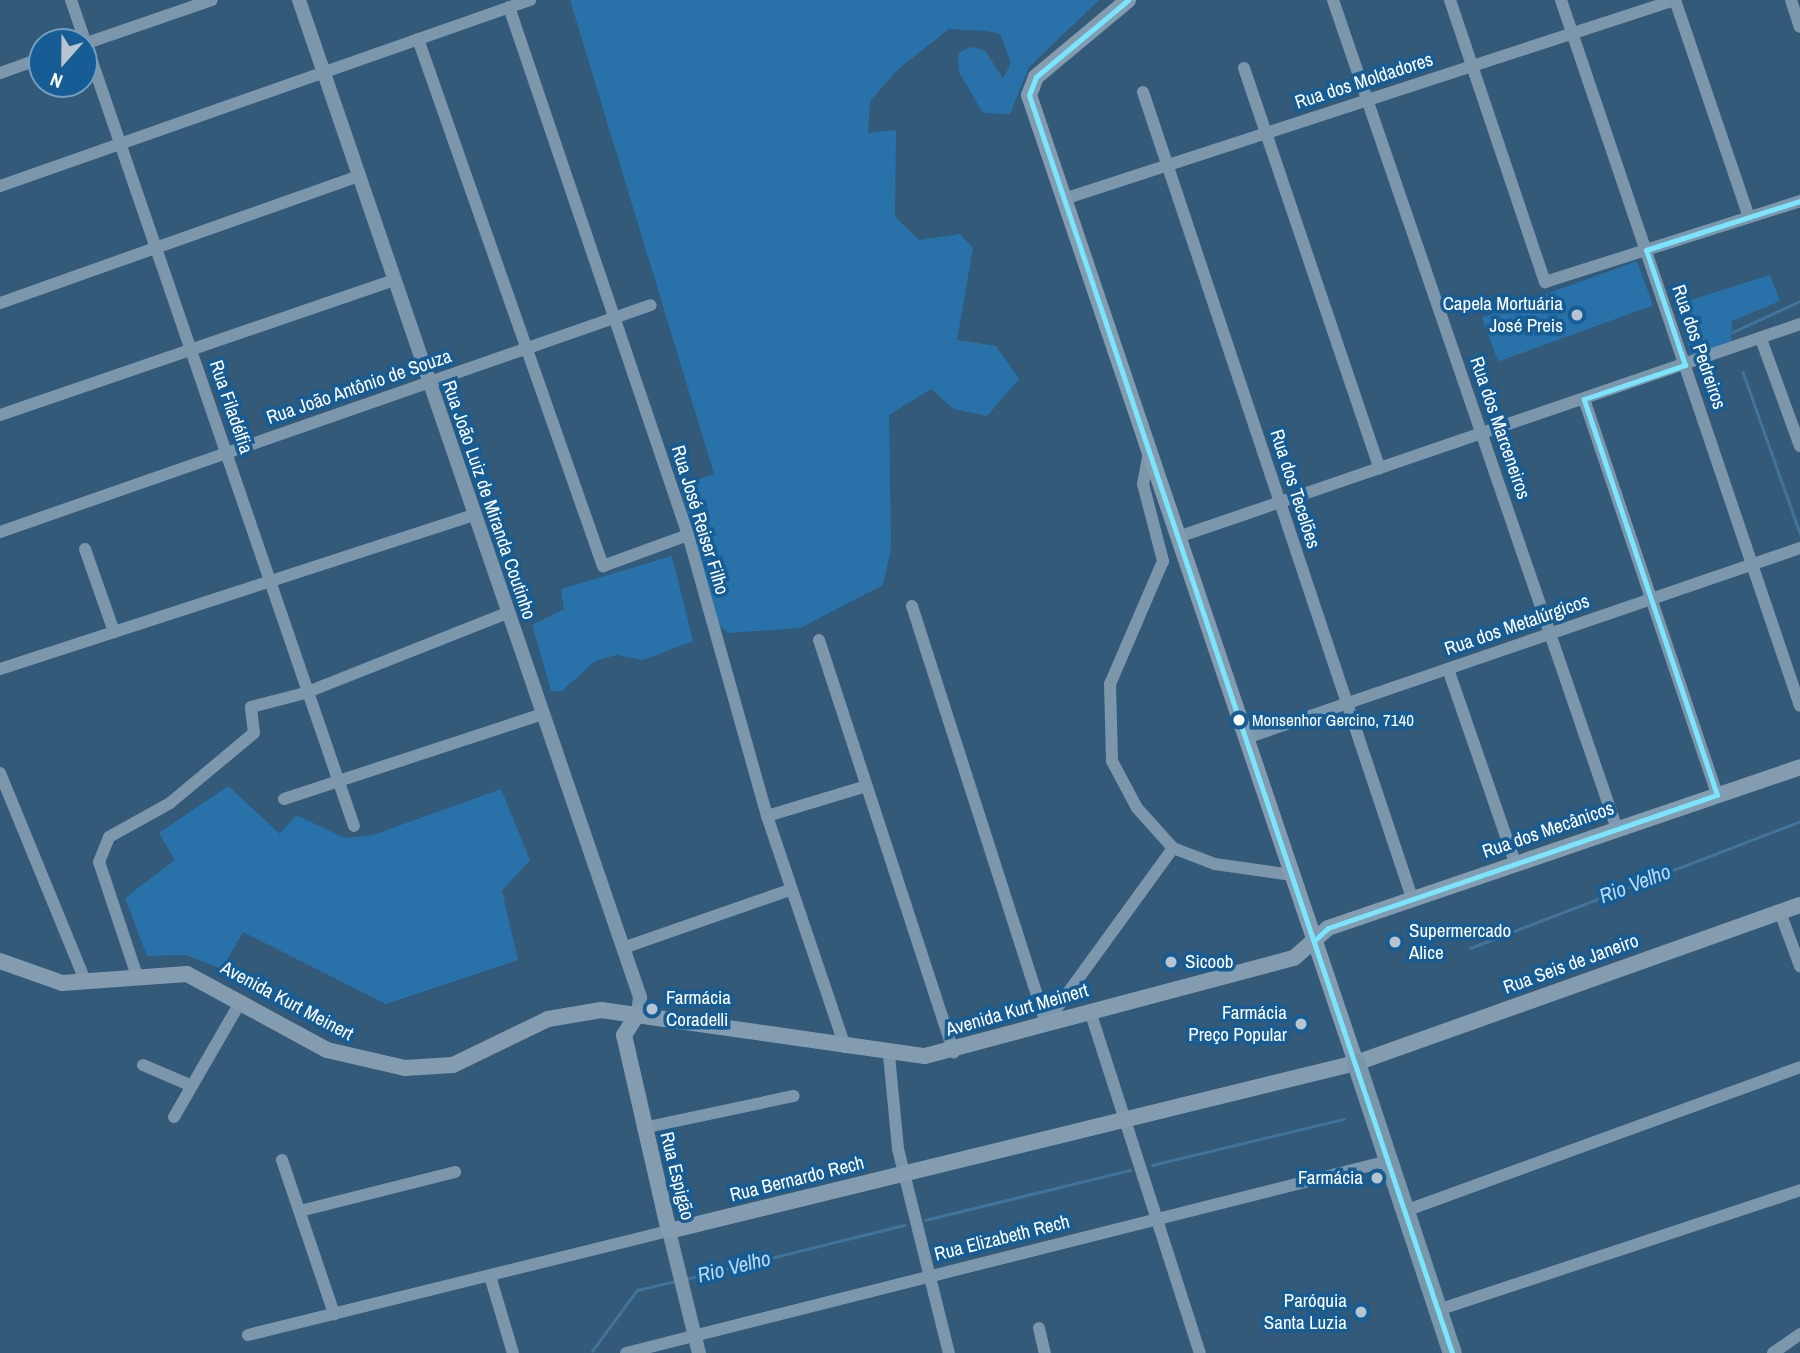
<!DOCTYPE html>
<html>
<head>
<meta charset="utf-8">
<style>
	body { margin:0 }
	#map { position:relative; width:1800px; height:1353px; overflow:hidden; background:#335a78; font-family:"Archivo Narrow",sans-serif }
	div>[style] { position:absolute }
	.green>* { inset:0; background:#2872a9; transform-origin:0 0 }
	.stream>* { height:2.5px; margin:-1.25px; padding:0 1.25px; transform-origin:1.25px; border-radius:1.25px; background:#42739a }
	.minor>* { height:12px; margin:-6px; padding:0 6px; transform-origin:6px; border-radius:6px; background:#7c96ab }
	.tertiary>* { height:14px; margin:-7px; padding:0 7px; transform-origin:7px; border-radius:7px; background:#7c96ab }
	.secondary>* { height:16px; margin:-8px; padding:0 8px; transform-origin:8px; border-radius:8px; background:#839caf }
	.primary>* { height:19px; margin:-9.5px; padding:0 9.5px; transform-origin:9.5px; border-radius:9.5px; background:#7a96a9 }
	.bus-1>* { height:5px; margin:-2.5px; padding:0 2.5px; transform-origin:2.5px; border-radius:2.5px; background:#7ae5fd }
	.dots>* { width:19px; height:19px; translate:-50% -50%; box-sizing:border-box; border:4px solid #165d95; border-radius:50% }
	span { translate:-50% -50%; white-space:nowrap; text-align:center; line-height:1.15; -webkit-text-stroke:7px #165d95; paint-order:stroke }
	.bus-label { font-size:17px; color:#fff }
	.left { translate:0 -50%; text-align:left }
	.street-label { font-size:19px; color:#fff }
	.poi-label { font-size:19px; color:#fff }
	.right { translate:-100% -50%; text-align:right }
	.water-label { font-size:21px; color:#b3dbf8; font-style:italic }
	.north { position:absolute; left:28px; top:28px; width:70px; height:70px; box-sizing:border-box; background:#165d95; border:2px solid #739ebf; border-radius:50%; rotate:201deg; font-size:19px; font-weight:700; line-height:28px; text-align:center; color:#fff }
	.north::after { content:''; display:block; margin:auto; width:24px; height:32px; background:#b8c5d0; clip-path:polygon(50% 0,100% 100%,50% 72%,0 100%) }
</style>
</head>
<body>
<div id="map">
	<div class="green">
		<div style="clip-path:polygon(570px 0,1099px 0,1029px 67px,1010px 114px,983px 113px,959px 72px,958px 53px,970px 47px,985px 50px,1003px 79px,1011px 63px,1000px 34px,987px 31px,949px 29px,897px 70px,870px 101px,868px 133px,896px 130px,895px 217px,919px 240px,960px 234px,973px 248px,957px 340px,996px 346px,1019px 379px,987px 416px,954px 409px,931px 389px,889px 415px,891px 549px,883px 585px,800px 628px,728px 633px,716px 623px,680px 486px,714px 474px)"></div>
		<div style="left:1637px;top:261px;width:47px;height:165px;rotate:70deg"></div>
		<div style="clip-path:polygon(1770px 275px,1780px 301px,1732px 321px,1731px 342px,1691px 355px,1675px 305px)"></div>
		<div style="clip-path:polygon(672px 556px,693px 641px,643px 660px,616px 655px,595px 661px,562px 691px,551px 691px,532px 625px,564px 609px,561px 589px)"></div>
		<div style="clip-path:polygon(228px 786px,280px 834px,296px 815px,345px 838px,373px 835px,501px 789px,530px 860px,502px 891px,518px 960px,386px 1004px,243px 932px,222px 969px,186px 955px,147px 956px,125px 898px,175px 860px,159px 833px)"></div>
	</div>
	<div class="stream">
		<div style="left:1733px;top:332px;width:74px;rotate:-24.8deg"></div>
		<div style="left:1743px;top:372px;width:171px;rotate:70.5deg"></div>
		<div style="left:1470px;top:948px;width:354px;rotate:-21deg"></div>
		<div style="left:1152px;top:1165px;width:197px;rotate:-13.5deg"></div>
		<div style="left:925px;top:1220px;width:211px;rotate:-13.7deg"></div>
		<div style="left:686px;top:1279px;width:225px;rotate:-13.9deg"></div>
		<div style="left:592px;top:1351px;width:76px;rotate:-53.6deg"></div>
		<div style="left:637px;top:1290px;width:40px;rotate:-13deg"></div>
	</div>
	<div class="minor">
		<div style="left:71px;top:0;width:873px;rotate:71.09deg"></div>
		<div style="left:1333px;top:0;width:876px;rotate:71.09deg"></div>
		<div style="left:1450px;top:0;width:298px;rotate:71.4deg"></div>
		<div style="left:1545px;top:282px;width:268px;rotate:-17.6deg"></div>
		<div style="left:1561px;top:0;width:745px;rotate:71.3deg"></div>
		<div style="left:1791px;top:0;width:28px;rotate:72deg"></div>
		<div style="left:509px;top:7px;width:558px;rotate:71.27deg"></div>
		<div style="left:688px;top:535px;width:292px;rotate:74.3deg"></div>
		<div style="left:767px;top:816px;width:244px;rotate:71.3deg"></div>
		<div style="left:418px;top:39px;width:559px;rotate:70.66deg"></div>
		<div style="left:603px;top:566px;width:90px;rotate:-20deg"></div>
		<div style="left:84px;top:44px;width:135px;rotate:-19deg"></div>
		<div style="left:1244px;top:68px;width:423px;rotate:71.3deg"></div>
		<div style="left:0;top:73px;width:45px;rotate:-19.7deg"></div>
		<div style="left:1143px;top:92px;width:850px;rotate:71.54deg"></div>
		<div style="left:0;top:186px;width:562px;rotate:-19.34deg"></div>
		<div style="left:1064px;top:199px;width:643px;rotate:-18.04deg"></div>
		<div style="left:1675px;top:0;width:229px;rotate:71.2deg"></div>
		<div style="left:0;top:303px;width:381px;rotate:-19.5deg"></div>
		<div style="left:1761px;top:339px;width:114px;rotate:70deg"></div>
		<div style="left:1584px;top:399px;width:418px;rotate:71.4deg"></div>
		<div style="left:0;top:415px;width:416px;rotate:-18.9deg"></div>
		<div style="left:1149px;top:451px;width:34px;rotate:100deg"></div>
		<div style="left:1143px;top:484px;width:80px;rotate:75.4deg"></div>
		<div style="left:1163px;top:561px;width:134px;rotate:113.3deg"></div>
		<div style="left:1110px;top:684px;width:77px;rotate:88.5deg"></div>
		<div style="left:1112px;top:761px;width:53px;rotate:62deg"></div>
		<div style="left:1137px;top:808px;width:54px;rotate:48deg"></div>
		<div style="left:1173px;top:848px;width:45px;rotate:20.9deg"></div>
		<div style="left:1215px;top:864px;width:78px;rotate:8.1deg"></div>
		<div style="left:0;top:532px;width:689px;rotate:-19.22deg"></div>
		<div style="left:1178px;top:537px;width:657px;rotate:-18.9deg"></div>
		<div style="left:85px;top:549px;width:88px;rotate:70.7deg"></div>
		<div style="left:912px;top:606px;width:438px;rotate:72.2deg"></div>
		<div style="left:819px;top:640px;width:434px;rotate:71.9deg"></div>
		<div style="left:0;top:669px;width:499px;rotate:-18deg"></div>
		<div style="left:1448px;top:669px;width:205px;rotate:70.9deg"></div>
		<div style="left:1246px;top:738px;width:586px;rotate:-18.93deg"></div>
		<div style="left:0;top:773px;width:227px;rotate:67.7deg"></div>
		<div style="left:284px;top:799px;width:273px;rotate:-18.2deg"></div>
		<div style="left:767px;top:816px;width:104px;rotate:-16.7deg"></div>
		<div style="left:1780px;top:912px;width:58px;rotate:69.7deg"></div>
		<div style="left:623px;top:948px;width:177px;rotate:-19.2deg"></div>
		<div style="left:137px;top:976px;width:120px;rotate:-108.4deg"></div>
		<div style="left:99px;top:862px;width:27px;rotate:-68deg"></div>
		<div style="left:109px;top:837px;width:70px;rotate:-29.1deg"></div>
		<div style="left:170px;top:803px;width:109px;rotate:-39.8deg"></div>
		<div style="left:254px;top:733px;width:26px;rotate:-97deg"></div>
		<div style="left:251px;top:707px;width:56px;rotate:-14.5deg"></div>
		<div style="left:305px;top:693px;width:217px;rotate:-21.6deg"></div>
		<div style="left:1090px;top:1011px;width:359px;rotate:72.2deg"></div>
		<div style="left:1046px;top:1023px;width:216px;rotate:-54deg"></div>
		<div style="left:889px;top:1055px;width:94px;rotate:84.5deg"></div>
		<div style="left:898px;top:1149px;width:210px;rotate:76deg"></div>
		<div style="left:143px;top:1065px;width:53px;rotate:23.2deg"></div>
		<div style="left:174px;top:1117px;width:134px;rotate:-60deg"></div>
		<div style="left:643px;top:1128px;width:154px;rotate:-12deg"></div>
		<div style="left:282px;top:1160px;width:163px;rotate:71.3deg"></div>
		<div style="left:300px;top:1211px;width:160px;rotate:-14.1deg"></div>
		<div style="left:1405px;top:1211px;width:420px;rotate:-20deg"></div>
		<div style="left:490px;top:1276px;width:80px;rotate:73.4deg"></div>
		<div style="left:1438px;top:1310px;width:381px;rotate:-18.3deg"></div>
		<div style="left:1039px;top:1328px;width:26px;rotate:77deg"></div>
		<div style="left:248px;top:1335px;width:434px;rotate:-13.9deg"></div>
		<div style="left:626px;top:1353px;width:786px;rotate:-14.14deg"></div>
		<div style="left:1773px;top:1353px;width:33px;rotate:-35deg"></div>
	</div>
	<div class="tertiary">
		<div style="left:299px;top:0;width:1054px;rotate:71.12deg"></div>
		<div style="left:640px;top:997px;width:16px;rotate:97deg"></div>
		<div style="left:669px;top:1231px;width:126px;rotate:76.2deg"></div>
	</div>
	<div class="secondary">
		<div style="left:1128px;top:0;width:120px;rotate:140.1deg"></div>
		<div style="left:1036px;top:77px;width:19px;rotate:111deg"></div>
		<div style="left:1029px;top:95px;width:1022px;rotate:71.33deg"></div>
		<div style="left:0;top:961px;width:66px;rotate:19.5deg"></div>
		<div style="left:62px;top:983px;width:125px;rotate:-4.1deg"></div>
		<div style="left:187px;top:974px;width:159px;rotate:28.5deg"></div>
		<div style="left:327px;top:1050px;width:80px;rotate:13deg"></div>
		<div style="left:405px;top:1068px;width:48px;rotate:-3.6deg"></div>
		<div style="left:453px;top:1065px;width:106px;rotate:-25.8deg"></div>
		<div style="left:548px;top:1019px;width:54px;rotate:-9.6deg"></div>
		<div style="left:601px;top:1010px;width:327px;rotate:8.1deg"></div>
		<div style="left:925px;top:1056px;width:382px;rotate:-14.9deg"></div>
		<div style="left:1294px;top:958px;width:45px;rotate:-41.4deg"></div>
		<div style="left:1328px;top:928px;width:499px;rotate:-18.8deg"></div>
		<div style="left:638px;top:1013px;width:26px;rotate:122deg"></div>
		<div style="left:624px;top:1035px;width:201px;rotate:77.1deg"></div>
		<div style="left:669px;top:1231px;width:707px;rotate:-13.74deg"></div>
		<div style="left:1356px;top:1063px;width:471px;rotate:-19.6deg"></div>
	</div>
	<div class="primary">
		<div style="left:1356px;top:1063px;width:305px;rotate:71.7deg"></div>
	</div>
	<div class="bus-1">
		<div style="left:1128px;top:0;width:120px;rotate:140.1deg"></div>
		<div style="left:1036px;top:77px;width:19px;rotate:111deg"></div>
		<div style="left:1029px;top:95px;width:1327px;rotate:71.41deg"></div>
		<div style="left:1314px;top:941px;width:19px;rotate:-43deg"></div>
		<div style="left:1328px;top:928px;width:411px;rotate:-18.9deg"></div>
		<div style="left:1717px;top:795px;width:418px;rotate:-108.6deg"></div>
		<div style="left:1584px;top:399px;width:107px;rotate:-18.6deg"></div>
		<div style="left:1685px;top:365px;width:121px;rotate:-108.7deg"></div>
		<div style="left:1646px;top:250px;width:162px;rotate:-17.7deg"></div>
	</div>
	<div class="dots">
		<div style="left:1577px;top:315px;background:#b8c5d0"></div>
		<div style="left:1239px;top:720px;background:#fff"></div>
		<div style="left:1395px;top:942px;background:#b8c5d0"></div>
		<div style="left:1171px;top:962px;background:#b8c5d0"></div>
		<div style="left:652px;top:1009px;background:#b8c5d0"></div>
		<div style="left:1301px;top:1024px;background:#b8c5d0"></div>
		<div style="left:1377px;top:1178px;background:#b8c5d0"></div>
		<div style="left:1361px;top:1312px;background:#b8c5d0"></div>
	</div>
	<div class="bus-label">
		<span class="left" style="left:1252px;top:720px">Monsenhor Gercino, 7140</span>
	</div>
	<div class="street-label">
		<span style="left:1364px;top:81px;rotate:-18deg">Rua dos Moldadores</span>
		<span style="left:1699px;top:347px;rotate:71deg">Rua dos Pedreiros</span>
		<span style="left:359px;top:387px;rotate:-19deg">Rua João Antônio de Souza</span>
		<span style="left:231px;top:407px;rotate:71deg">Rua Filadélfia</span>
		<span style="left:1500px;top:428px;rotate:71deg">Rua dos Marceneiros</span>
		<span style="left:1295px;top:489px;rotate:72deg">Rua dos Tecelões</span>
		<span style="left:489px;top:500px;rotate:71deg">Rua João Luiz de Miranda Coutinho</span>
		<span style="left:700px;top:520px;rotate:73deg">Rua José Reiser Filho</span>
		<span style="left:1517px;top:625px;rotate:-19deg">Rua dos Metalúrgicos</span>
		<span style="left:1548px;top:830px;rotate:-19deg">Rua dos Mecânicos</span>
		<span style="left:1571px;top:964px;rotate:-20deg">Rua Seis de Janeiro</span>
		<span style="left:287px;top:1001px;rotate:28deg">Avenida Kurt Meinert</span>
		<span style="left:1017px;top:1010px;rotate:-16deg">Avenida Kurt Meinert</span>
		<span style="left:677px;top:1176px;rotate:76deg">Rua Espigão</span>
		<span style="left:797px;top:1179px;rotate:-14deg">Rua Bernardo Rech</span>
		<span style="left:1002px;top:1238px;rotate:-14deg">Rua Elizabeth Rech</span>
	</div>
	<div class="poi-label">
		<span class="right" style="left:1563px;top:315px">Capela Mortuária<br>José Preis</span>
		<span class="left" style="left:1409px;top:942px">Supermercado<br>Alice</span>
		<span class="left" style="left:1185px;top:962px">Sicoob</span>
		<span class="left" style="left:666px;top:1009px">Farmácia<br>Coradelli</span>
		<span class="right" style="left:1287px;top:1024px">Farmácia<br>Preço Popular</span>
		<span class="right" style="left:1363px;top:1178px">Farmácia</span>
		<span class="right" style="left:1347px;top:1312px">Paróquia<br>Santa Luzia</span>
	</div>
	<div class="water-label">
		<span style="left:1635px;top:884px;rotate:-21deg">Rio Velho</span>
		<span style="left:734px;top:1267px;rotate:-14deg">Rio Velho</span>
	</div>
	<div class="north">N</div>
</div>
</body>
</html>
